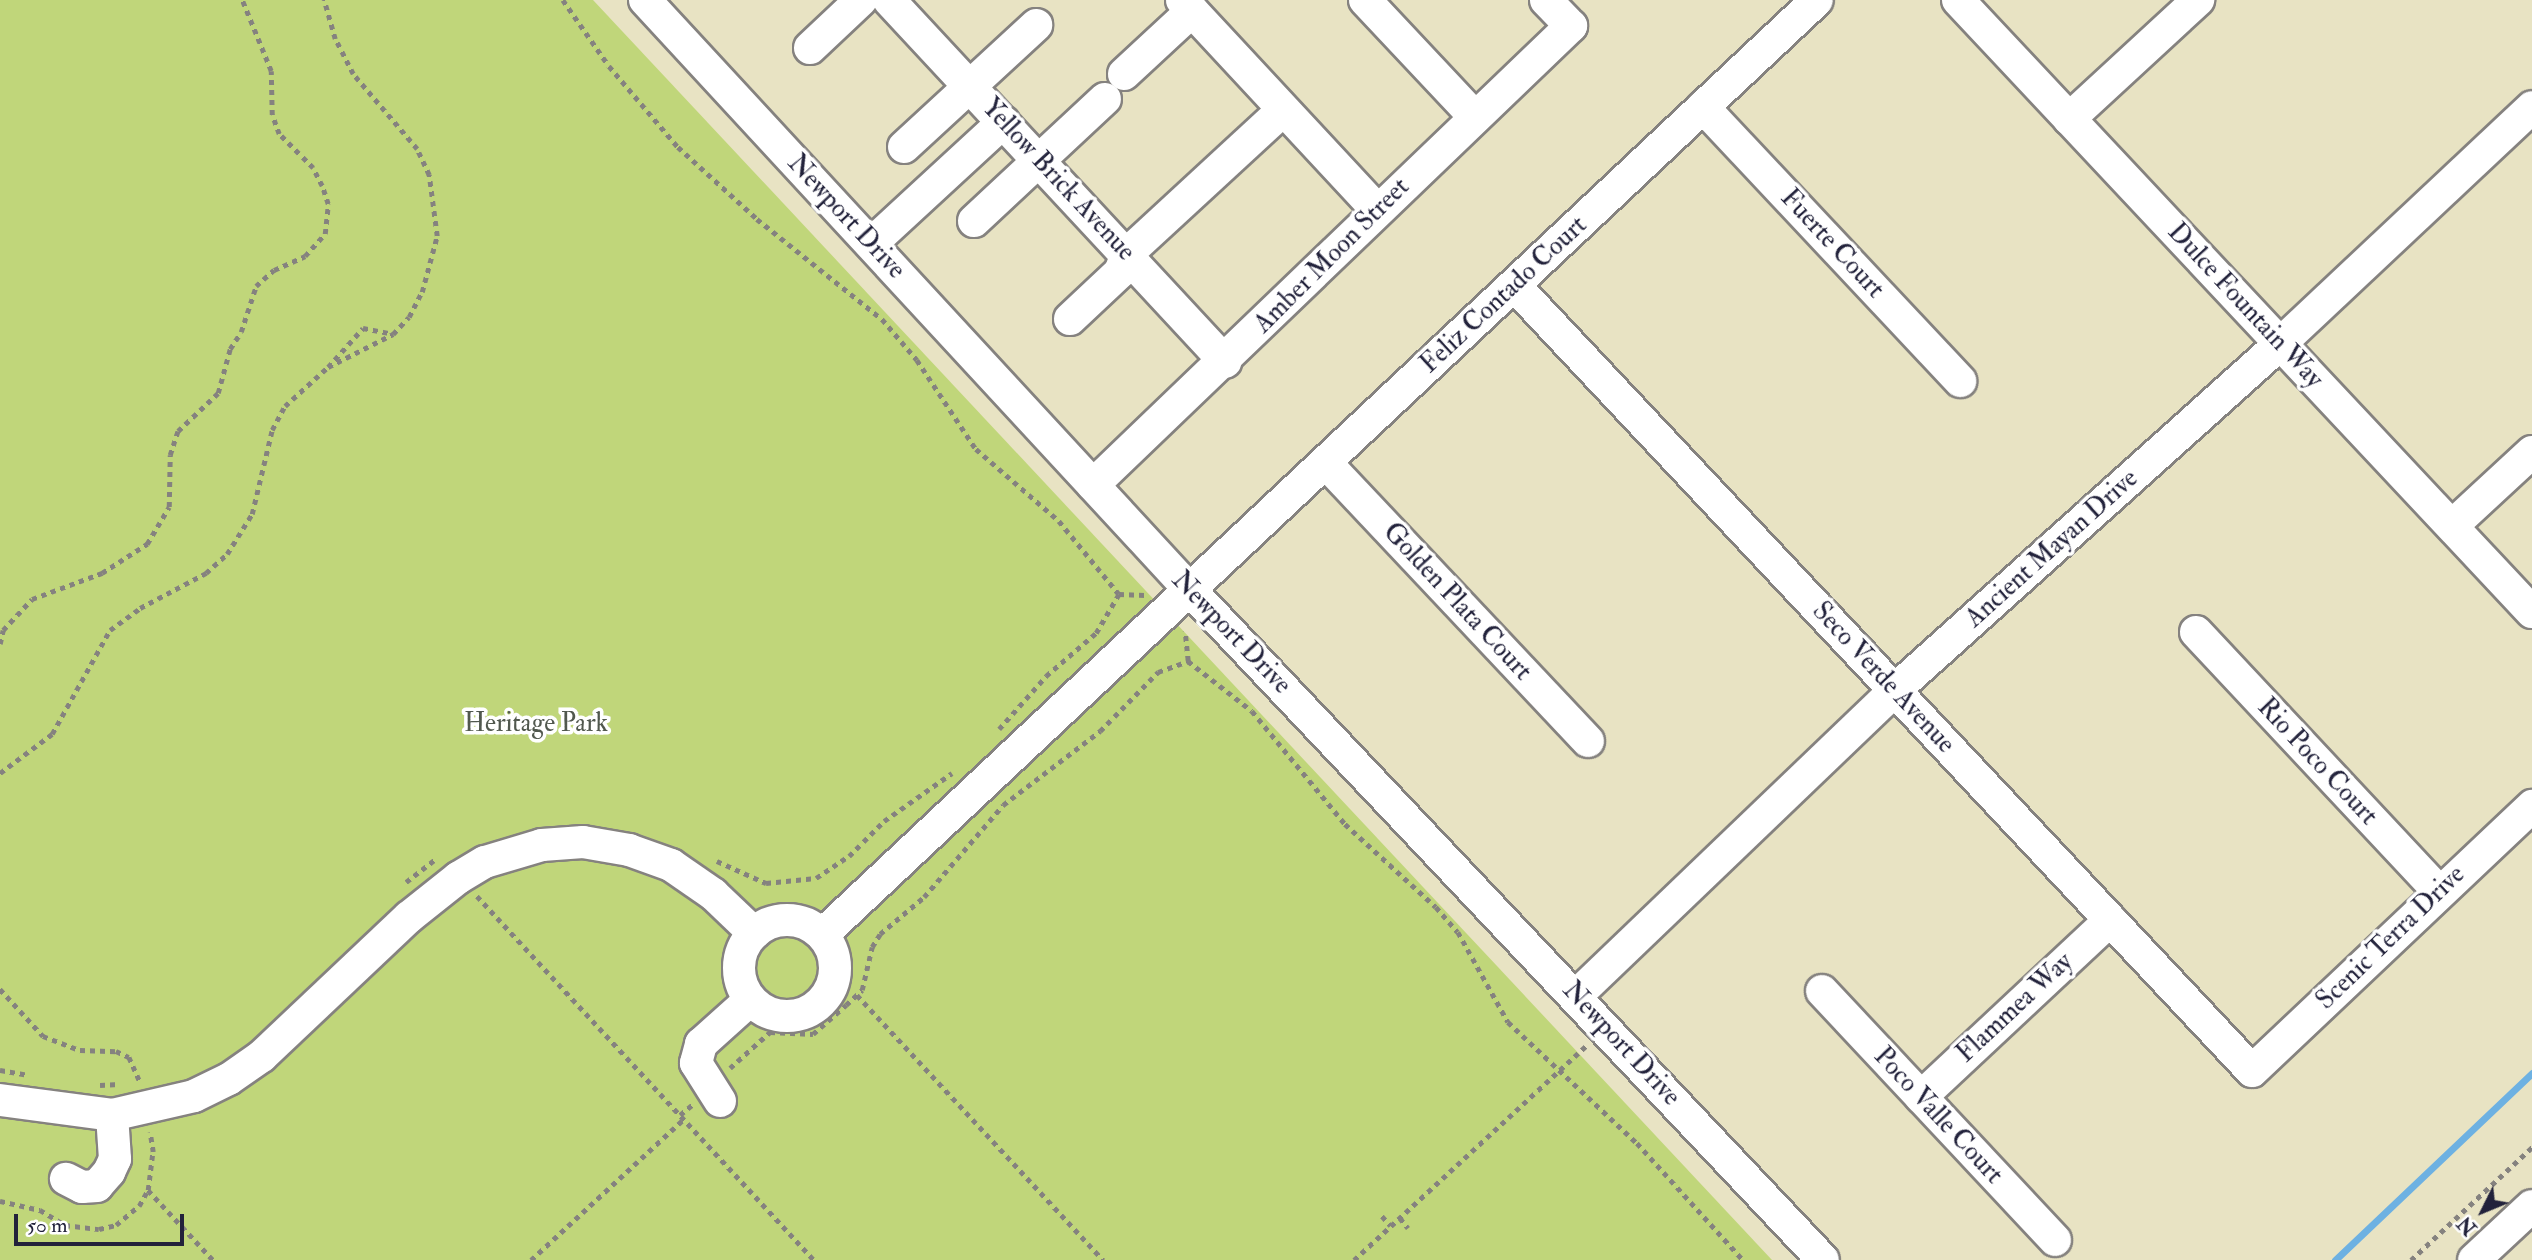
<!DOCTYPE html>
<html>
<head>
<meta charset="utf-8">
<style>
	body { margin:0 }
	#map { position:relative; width:2532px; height:1260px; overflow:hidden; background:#e8e3c3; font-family:"IM FELL Double Pica",serif }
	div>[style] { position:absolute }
	.green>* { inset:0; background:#c0d67a }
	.stream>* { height:7px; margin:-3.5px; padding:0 3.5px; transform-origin:3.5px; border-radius:3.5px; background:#6db1e2 }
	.path>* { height:4.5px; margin-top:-2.25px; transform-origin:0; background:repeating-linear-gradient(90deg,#85827f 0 5px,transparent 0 10px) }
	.roads { filter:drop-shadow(2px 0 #85827f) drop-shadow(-2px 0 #85827f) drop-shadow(0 2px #85827f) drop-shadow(0 -2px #85827f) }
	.minor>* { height:32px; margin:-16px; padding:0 16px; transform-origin:16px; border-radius:16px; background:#fff }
	.minor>.ring { margin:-16px; padding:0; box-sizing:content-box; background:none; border:32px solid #fff; border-radius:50% }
	span { translate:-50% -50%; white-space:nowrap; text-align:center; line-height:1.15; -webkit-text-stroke:7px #fff; paint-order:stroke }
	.street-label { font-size:26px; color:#22223b }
	.park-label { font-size:26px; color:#51584e }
	.north { position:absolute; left:2448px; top:1176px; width:70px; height:70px; -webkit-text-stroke:5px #fff; paint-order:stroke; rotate:227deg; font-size:19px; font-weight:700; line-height:28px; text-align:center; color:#22223b }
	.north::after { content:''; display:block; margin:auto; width:24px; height:32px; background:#22223b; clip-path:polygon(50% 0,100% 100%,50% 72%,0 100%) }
	.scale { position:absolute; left:14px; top:1214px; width:170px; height:32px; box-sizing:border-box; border:4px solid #22223b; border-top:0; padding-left:9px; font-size:21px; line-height:24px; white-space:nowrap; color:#22223b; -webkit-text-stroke:5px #fff; paint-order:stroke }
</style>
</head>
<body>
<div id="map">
	<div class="green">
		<div style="clip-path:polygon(0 0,593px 0,1772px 1260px,0 1260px)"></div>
	</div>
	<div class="stream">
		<div style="left:2335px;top:1260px;width:272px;rotate:-43.5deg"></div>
	</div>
	<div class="path">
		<div style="left:563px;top:0;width:80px;rotate:55.1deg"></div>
		<div style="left:609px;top:66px;width:106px;rotate:49.6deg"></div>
		<div style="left:678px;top:147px;width:107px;rotate:42.3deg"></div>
		<div style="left:757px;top:219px;width:160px;rotate:38.7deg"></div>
		<div style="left:882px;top:319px;width:54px;rotate:49.5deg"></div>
		<div style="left:917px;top:360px;width:107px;rotate:56.5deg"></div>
		<div style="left:976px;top:449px;width:110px;rotate:40.9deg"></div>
		<div style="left:1059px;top:521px;width:94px;rotate:50.6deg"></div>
		<div style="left:328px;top:367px;width:52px;rotate:-48.1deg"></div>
		<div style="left:363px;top:328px;width:31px;rotate:11deg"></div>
		<div style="left:0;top:644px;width:14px;rotate:-78deg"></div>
		<div style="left:3px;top:630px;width:42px;rotate:-46.9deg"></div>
		<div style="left:32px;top:599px;width:75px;rotate:-20.4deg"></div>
		<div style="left:102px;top:573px;width:54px;rotate:-32.8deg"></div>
		<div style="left:147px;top:544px;width:43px;rotate:-59.3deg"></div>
		<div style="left:169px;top:507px;width:52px;rotate:-88.9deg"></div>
		<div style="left:170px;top:455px;width:25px;rotate:-72deg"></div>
		<div style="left:178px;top:431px;width:55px;rotate:-43.5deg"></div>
		<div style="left:218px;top:393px;width:46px;rotate:-74.7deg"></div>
		<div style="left:230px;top:349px;width:20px;rotate:-57deg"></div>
		<div style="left:241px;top:332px;width:48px;rotate:-71.9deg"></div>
		<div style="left:256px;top:286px;width:24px;rotate:-42deg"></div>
		<div style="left:274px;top:270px;width:34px;rotate:-24deg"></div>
		<div style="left:305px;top:256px;width:30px;rotate:-48deg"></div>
		<div style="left:325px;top:234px;width:30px;rotate:-84deg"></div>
		<div style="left:328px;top:204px;width:19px;rotate:-108deg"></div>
		<div style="left:322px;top:186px;width:20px;rotate:-117deg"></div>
		<div style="left:313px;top:168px;width:48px;rotate:-135deg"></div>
		<div style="left:279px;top:134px;width:20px;rotate:-110deg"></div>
		<div style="left:272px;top:115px;width:44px;rotate:-91.3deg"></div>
		<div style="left:271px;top:71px;width:77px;rotate:-112.2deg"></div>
		<div style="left:1188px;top:661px;width:81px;rotate:38deg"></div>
		<div style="left:1252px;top:711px;width:146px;rotate:50.5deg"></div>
		<div style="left:1345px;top:824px;width:123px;rotate:42.4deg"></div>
		<div style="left:1436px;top:907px;width:33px;rotate:49deg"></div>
		<div style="left:1458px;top:932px;width:103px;rotate:60.9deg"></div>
		<div style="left:1508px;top:1022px;width:177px;rotate:43.2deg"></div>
		<div style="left:1637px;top:1143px;width:158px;rotate:47.8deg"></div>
		<div style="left:999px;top:729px;width:71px;rotate:-48.4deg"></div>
		<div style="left:1046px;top:676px;width:66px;rotate:-40.7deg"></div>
		<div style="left:1096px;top:633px;width:45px;rotate:-59.5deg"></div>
		<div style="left:1119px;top:594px;width:26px;rotate:2deg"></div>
		<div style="left:0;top:773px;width:65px;rotate:-36.9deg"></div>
		<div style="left:52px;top:734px;width:119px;rotate:-60.9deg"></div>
		<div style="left:110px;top:630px;width:37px;rotate:-36deg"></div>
		<div style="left:140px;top:608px;width:75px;rotate:-27.9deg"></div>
		<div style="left:206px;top:573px;width:28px;rotate:-42deg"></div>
		<div style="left:227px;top:554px;width:47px;rotate:-58deg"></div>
		<div style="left:252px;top:514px;width:86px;rotate:-76.6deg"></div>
		<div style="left:272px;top:430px;width:27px;rotate:-62deg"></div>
		<div style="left:285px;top:406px;width:58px;rotate:-42.2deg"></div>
		<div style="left:328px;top:367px;width:73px;rotate:-26.9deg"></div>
		<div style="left:393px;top:334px;width:23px;rotate:-47deg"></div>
		<div style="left:409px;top:317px;width:28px;rotate:-63deg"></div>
		<div style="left:422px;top:292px;width:58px;rotate:-75deg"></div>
		<div style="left:437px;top:236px;width:62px;rotate:-97.5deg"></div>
		<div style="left:429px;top:175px;width:29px;rotate:-115deg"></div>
		<div style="left:417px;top:149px;width:99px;rotate:-130.5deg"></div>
		<div style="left:353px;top:74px;width:39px;rotate:-117deg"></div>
		<div style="left:335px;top:39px;width:41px;rotate:-105.8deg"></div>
		<div style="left:717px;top:861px;width:54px;rotate:24.2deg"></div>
		<div style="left:766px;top:883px;width:50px;rotate:-5.7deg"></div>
		<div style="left:816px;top:878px;width:40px;rotate:-34deg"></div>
		<div style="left:849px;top:856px;width:49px;rotate:-45deg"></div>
		<div style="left:884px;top:821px;width:83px;rotate:-35.2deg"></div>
		<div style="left:406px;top:882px;width:37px;rotate:-38deg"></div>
		<div style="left:477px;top:896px;width:496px;rotate:47.2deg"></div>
		<div style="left:0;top:989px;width:64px;rotate:47.5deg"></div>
		<div style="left:43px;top:1036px;width:40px;rotate:21deg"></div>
		<div style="left:80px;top:1050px;width:36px;rotate:2deg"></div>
		<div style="left:116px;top:1051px;width:14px;rotate:25deg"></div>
		<div style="left:129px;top:1057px;width:27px;rotate:66deg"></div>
		<div style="left:857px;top:995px;width:362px;rotate:47.1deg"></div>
		<div style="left:730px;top:1068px;width:54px;rotate:-42deg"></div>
		<div style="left:770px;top:1032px;width:43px;rotate:2.7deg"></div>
		<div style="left:813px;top:1034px;width:44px;rotate:-41.3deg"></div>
		<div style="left:846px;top:1005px;width:22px;rotate:-43deg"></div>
		<div style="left:862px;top:990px;width:44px;rotate:-76.9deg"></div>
		<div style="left:872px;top:947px;width:15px;rotate:-58deg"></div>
		<div style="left:880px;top:934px;width:57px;rotate:-40.1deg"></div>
		<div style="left:924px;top:897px;width:121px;rotate:-49.3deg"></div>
		<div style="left:1003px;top:805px;width:122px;rotate:-37.3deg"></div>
		<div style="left:1100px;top:731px;width:83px;rotate:-45.5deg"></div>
		<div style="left:1158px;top:672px;width:32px;rotate:-20deg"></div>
		<div style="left:1188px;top:661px;width:30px;rotate:-96deg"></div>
		<div style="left:0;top:1070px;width:29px;rotate:10deg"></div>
		<div style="left:100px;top:1085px;width:19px;rotate:-3deg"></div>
		<div style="left:680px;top:1115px;width:17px;rotate:-40deg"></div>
		<div style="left:148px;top:1190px;width:96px;rotate:47.1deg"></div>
		<div style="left:0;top:1201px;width:41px;rotate:12.7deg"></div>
		<div style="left:40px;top:1210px;width:29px;rotate:31deg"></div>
		<div style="left:65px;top:1225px;width:34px;rotate:7deg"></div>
		<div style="left:99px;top:1229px;width:17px;rotate:-13deg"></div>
		<div style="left:116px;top:1225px;width:30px;rotate:-40deg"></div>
		<div style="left:139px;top:1206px;width:18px;rotate:-61deg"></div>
		<div style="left:148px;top:1190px;width:38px;rotate:-83deg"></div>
		<div style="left:153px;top:1152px;width:20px;rotate:-99deg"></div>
		<div style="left:1382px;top:1216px;width:13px;rotate:48deg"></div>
		<div style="left:1400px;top:1218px;width:13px;rotate:51deg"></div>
		<div style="left:531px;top:1260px;width:208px;rotate:-42.7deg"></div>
		<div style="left:1354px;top:1260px;width:317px;rotate:-42.7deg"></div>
		<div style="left:2411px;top:1260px;width:166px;rotate:-43deg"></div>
	</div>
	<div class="roads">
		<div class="minor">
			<div style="left:645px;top:0;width:805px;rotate:47.27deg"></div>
			<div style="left:1191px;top:591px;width:920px;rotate:46.63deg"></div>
			<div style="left:889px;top:0;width:494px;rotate:47.1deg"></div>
			<div style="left:1182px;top:0;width:287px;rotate:47.1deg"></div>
			<div style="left:1365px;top:0;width:161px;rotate:46.8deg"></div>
			<div style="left:1958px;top:0;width:839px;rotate:46.84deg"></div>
			<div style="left:810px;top:48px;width:70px;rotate:-43.3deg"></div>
			<div style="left:1124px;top:74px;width:93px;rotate:-42.8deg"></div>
			<div style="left:1703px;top:107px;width:376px;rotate:46.8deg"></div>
			<div style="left:2069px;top:119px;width:176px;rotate:-42.7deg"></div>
			<div style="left:904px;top:147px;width:180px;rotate:-42.7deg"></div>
			<div style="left:974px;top:221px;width:179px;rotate:-43deg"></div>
			<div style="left:871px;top:244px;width:180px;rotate:-42.7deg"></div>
			<div style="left:1514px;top:285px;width:1078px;rotate:46.8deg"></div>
			<div style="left:2252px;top:1071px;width:386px;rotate:-43.4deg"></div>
			<div style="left:1070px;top:319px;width:69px;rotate:-43.2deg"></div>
			<div style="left:1120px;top:272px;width:19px;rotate:-69deg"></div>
			<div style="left:1127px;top:254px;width:212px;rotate:-42.7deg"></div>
			<div style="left:1326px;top:463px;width:382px;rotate:46.7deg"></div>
			<div style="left:1093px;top:485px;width:663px;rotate:-43.84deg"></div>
			<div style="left:1571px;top:26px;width:36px;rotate:-134deg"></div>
			<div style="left:2452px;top:526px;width:109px;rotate:-42.8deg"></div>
			<div style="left:2196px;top:632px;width:356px;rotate:46.9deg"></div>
			<div class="ring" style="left:739px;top:920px;width:64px;height:64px"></div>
			<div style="left:822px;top:935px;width:1365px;rotate:-43.22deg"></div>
			<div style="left:1822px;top:991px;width:341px;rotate:46.9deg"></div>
			<div style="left:1577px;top:995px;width:441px;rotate:-43.8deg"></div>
			<div style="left:1895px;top:690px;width:518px;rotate:-41.95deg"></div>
			<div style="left:2280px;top:344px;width:346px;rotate:-43.2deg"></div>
			<div style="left:1921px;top:1097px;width:259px;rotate:-43.1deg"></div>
			<div style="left:0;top:1100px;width:113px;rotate:7.6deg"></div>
			<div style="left:112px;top:1115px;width:44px;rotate:86.1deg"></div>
			<div style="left:115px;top:1159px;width:14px;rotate:115deg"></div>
			<div style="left:109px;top:1172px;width:18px;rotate:131deg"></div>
			<div style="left:97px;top:1186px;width:15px;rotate:176deg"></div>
			<div style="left:82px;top:1187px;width:18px;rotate:-153deg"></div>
			<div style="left:720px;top:1101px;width:45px;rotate:-122.3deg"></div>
			<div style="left:696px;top:1063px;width:20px;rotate:-75deg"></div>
			<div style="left:701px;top:1044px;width:66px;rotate:-41.9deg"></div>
			<div style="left:112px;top:1115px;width:84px;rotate:-13deg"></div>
			<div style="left:194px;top:1096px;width:39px;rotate:-26deg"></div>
			<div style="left:229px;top:1079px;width:40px;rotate:-34.9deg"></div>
			<div style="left:262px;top:1056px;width:202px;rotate:-43.4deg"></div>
			<div style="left:409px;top:917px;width:63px;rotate:-38.5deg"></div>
			<div style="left:458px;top:878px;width:31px;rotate:-31deg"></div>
			<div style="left:485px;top:862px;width:59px;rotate:-16.6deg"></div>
			<div style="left:542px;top:845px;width:41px;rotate:-4.2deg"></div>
			<div style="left:583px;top:842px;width:47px;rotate:9.9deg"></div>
			<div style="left:629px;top:850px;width:45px;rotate:19.7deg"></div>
			<div style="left:671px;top:865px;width:51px;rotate:34.6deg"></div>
			<div style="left:713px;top:894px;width:57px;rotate:43.6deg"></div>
			<div style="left:2474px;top:1260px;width:79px;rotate:-43deg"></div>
		</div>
	</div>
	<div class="street-label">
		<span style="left:1058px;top:180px;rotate:47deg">Yellow Brick Avenue</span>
		<span style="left:846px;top:217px;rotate:47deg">Newport Drive</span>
		<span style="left:1832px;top:244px;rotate:47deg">Fuerte Court</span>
		<span style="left:1332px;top:256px;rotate:-45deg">Amber Moon Street</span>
		<span style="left:1504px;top:295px;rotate:-43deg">Feliz Contado Court</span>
		<span style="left:2245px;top:306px;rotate:47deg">Dulce Fountain Way</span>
		<span style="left:2052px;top:549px;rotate:-42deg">Ancient Mayan Drive</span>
		<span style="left:1457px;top:602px;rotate:47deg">Golden Plata Court</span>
		<span style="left:1231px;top:633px;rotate:46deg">Newport Drive</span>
		<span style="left:1883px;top:678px;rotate:47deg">Seco Verde Avenue</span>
		<span style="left:2317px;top:762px;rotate:47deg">Rio Poco Court</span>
		<span style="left:2391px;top:938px;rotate:-44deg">Scenic Terra Drive</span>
		<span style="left:2015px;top:1008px;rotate:-43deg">Flammea Way</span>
		<span style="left:1621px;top:1044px;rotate:47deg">Newport Drive</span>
		<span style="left:1938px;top:1116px;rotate:47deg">Poco Valle Court</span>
	</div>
	<div class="park-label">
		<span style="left:536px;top:724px">Heritage Park</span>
	</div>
	<div class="north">N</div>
	<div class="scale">50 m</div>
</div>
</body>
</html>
